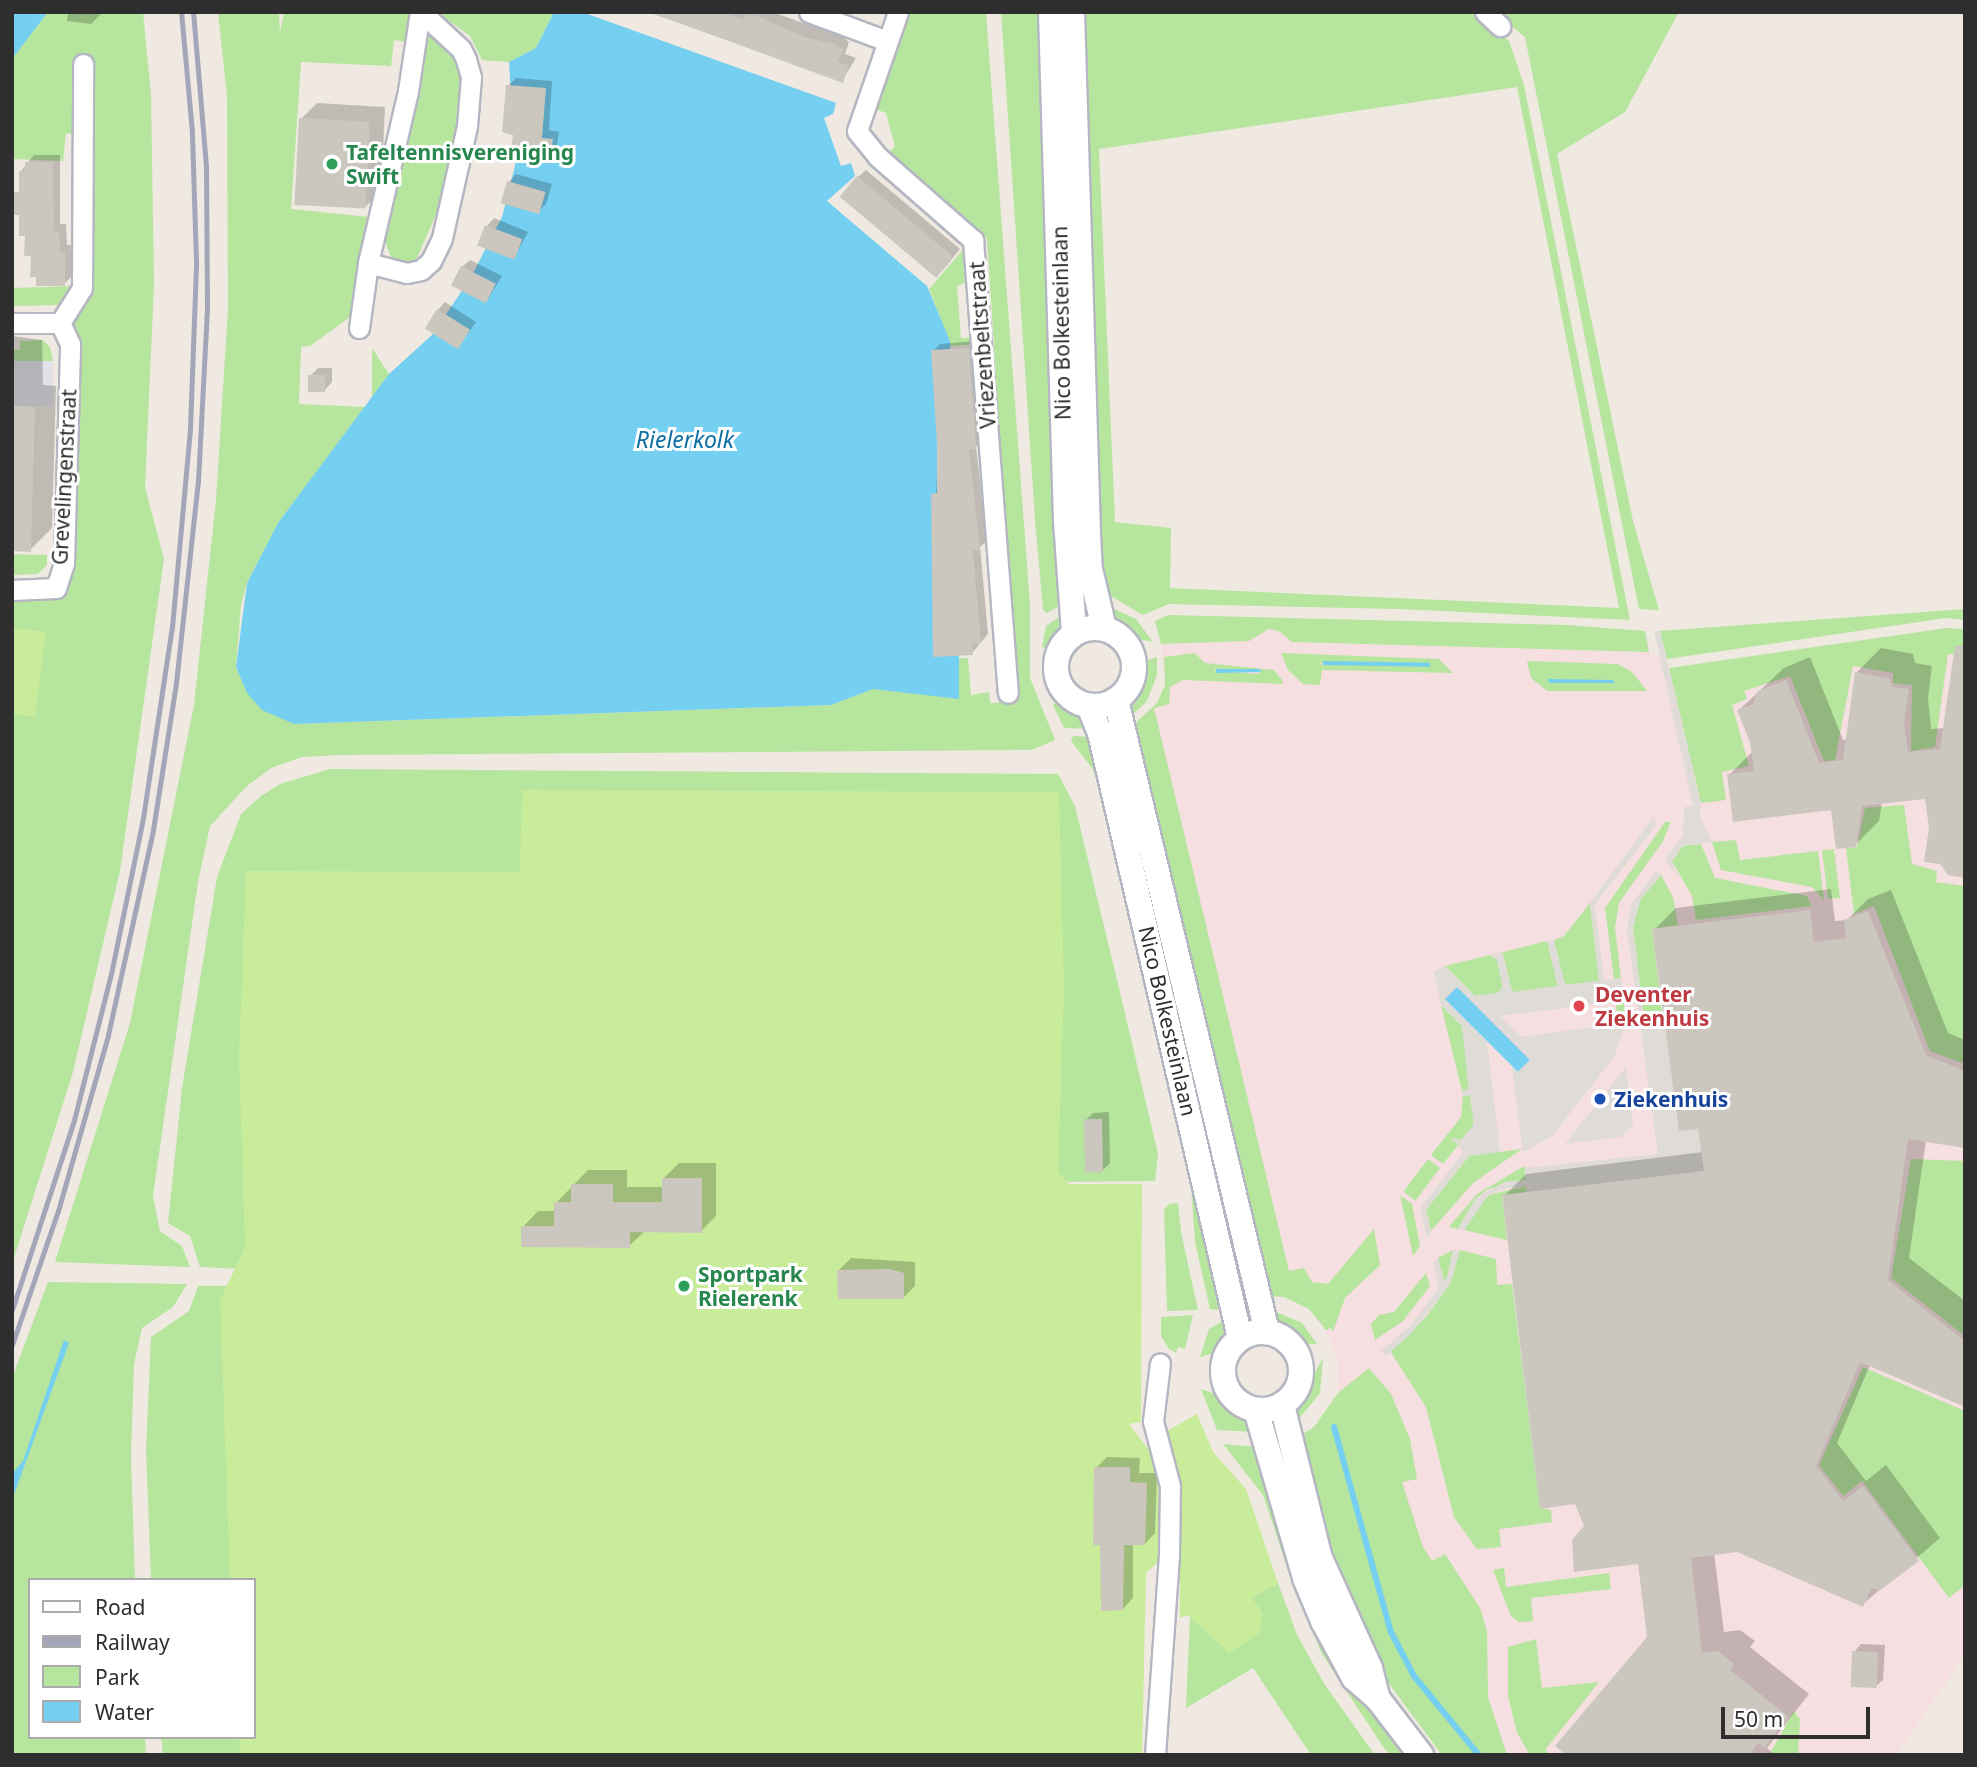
<!DOCTYPE html>
<html>
<head>
<meta charset="utf-8">
<style>
	body { margin:0 }
	#map { position:relative; width:1977px; height:1767px; overflow:hidden; background:#efe9e1; font-family:"Noto Sans",sans-serif }
	div>[style] { position:absolute }
	.industrial>* { inset:0; background:#e3e1e8; transform-origin:0 0 }
	.medical>* { inset:0; background:#f5dfe0 }
	.green>* { inset:0; background:#b6e59e; transform-origin:0 0 }
	.pitch>* { inset:0; background:#c9ec9a }
	.plaza>* { inset:0; background:#dfdcd8 }
	.water>* { inset:0; background:#75cff0; transform-origin:0 0 }
	.shadow>* { inset:0; background:#0003 }
	.stream>* { height:6px; margin:-3px; padding:0 3px; transform-origin:3px; border-radius:3px; background:#75cff0 }
	.building>* { inset:0; background:#cbc7bf; transform-origin:0 0 }
	.roads { filter:drop-shadow(2px 0 #b4b7c1) drop-shadow(-2px 0 #b4b7c1) drop-shadow(0 2px #b4b7c1) drop-shadow(0 -2px #b4b7c1) }
	.minor>* { height:19px; margin:-9.5px; padding:0 9.5px; transform-origin:9.5px; border-radius:9.5px; background:#fff }
	.tertiary>* { height:24px; margin:-12px; padding:0 12px; transform-origin:12px; border-radius:12px; background:#fff }
	.tertiary>.ring { margin:-12px; padding:0; box-sizing:content-box; background:none; border:24px solid #fff; border-radius:50% }
	.rail>* { height:5px; margin:-2.5px; padding:0 2.5px; transform-origin:2.5px; border-radius:2.5px; background:#a3a6b8 }
	.dots>* { width:19px; height:19px; translate:-50% -50%; box-sizing:border-box; border:4px solid #fff; border-radius:50% }
	span { translate:-50% -50%; white-space:nowrap; text-align:center; line-height:1.15; -webkit-text-stroke:6px #fff; paint-order:stroke }
	.leisure-label { font-size:21px; color:#27864d; font-weight:700 }
	.left { translate:0 -50%; text-align:left }
	.street-label { font-size:21px; color:#2e2e2e }
	.health-label { font-size:21px; color:#be3a42; font-weight:700 }
	.transit-label { font-size:21px; color:#164399; font-weight:700 }
	.water-label { font-size:23px; color:#0d6fa3; font-style:italic }
	.frame { position:absolute; inset:0; border:14px solid #2e2e2e; pointer-events:none }
	.legend { position:absolute; left:28px; top:1578px; width:228px; height:161px; box-sizing:border-box; background:#fff; border:2px solid #ababab; margin:0; padding:9px 12px; list-style:none; font-size:21px; color:#2e2e2e }
	.legend li { display:flex; align-items:center; gap:14px; height:35px }
	.legend b { width:35px; border:2px solid #ababab }
	.scale { position:absolute; left:1721px; top:1707px; width:149px; height:32px; box-sizing:border-box; border:4px solid #2e2e2e; border-top:0; padding-left:9px; font-size:21px; line-height:24px; white-space:nowrap; color:#2e2e2e; -webkit-text-stroke:5px #fff; paint-order:stroke }
</style>
</head>
<body>
<div id="map">
	<div class="industrial">
		<div style="left:12px;top:361px;width:41px;height:45px"></div>
	</div>
	<div class="medical">
		<div style="clip-path:polygon(1269px 629px,1279px 631px,1292px 642px,1649px 652px,1667px 659px,1672px 680px,1965px 642px,1965px 1655px,1897px 1755px,1468px 1755px,1324px 1415px,1338px 1393px,1338px 1361px,1326px 1331px,1309px 1309px,1284px 1297px,1267px 1296px,1129px 729px,1157px 703px,1165px 685px,1161px 644px)"></div>
	</div>
	<div class="green">
		<div style="clip-path:polygon(48px 12px,143px 12px,151px 95px,154px 284px,145px 487px,164px 559px,120px 871px,73px 1072px,13px 1261px,12px 597px,63px 591px,70px 578px,78px 335px,71px 324px,83px 136px,66px 133px,63px 161px,12px 159px,12px 59px)"></div>
		<div style="clip-path:polygon(218px 12px,279px 12px,280px 32px,284px 12px,411px 12px,406px 42px,394px 40px,391px 66px,301px 62px,291px 209px,369px 217px,353px 315px,310px 346px,301px 347px,299px 404px,365px 407px,278px 523px,247px 583px,241px 605px,236px 667px,247px 693px,294px 724px,831px 705px,873px 689px,959px 698px,959px 658px,968px 658px,971px 695px,989px 692px,990px 703px,1017px 702px,987px 238px,889px 152px,895px 147px,886px 113px,875px 109px,908px 12px,986px 12px,1030px 605px,1030px 678px,1055px 740px,1032px 750px,339px 755px,302px 757px,271px 768px,247px 786px,210px 826px,198px 882px,153px 1196px,160px 1231px,182px 1246px,190px 1267px,55px 1262px,130px 1023px,194px 705px,216px 500px,228px 309px,227px 97px)"></div>
		<div style="clip-path:polygon(437px 12px,554px 12px,536px 48px,509px 62px,482px 60px,470px 36px)"></div>
		<div style="clip-path:polygon(1001px 12px,1042px 12px,1063px 604px,1047px 613px,1043px 610px,1035px 519px)"></div>
		<div style="clip-path:polygon(evenodd,1078px 12px,1476px 12px,1509px 41px,1524px 85px,1630px 620px,1399px 609px,1169px 604px,1143px 615px,1111px 596px,1102px 596px,1078px 12px,1517px 87px,1619px 608px,1170px 588px,1171px 528px,1115px 522px,1099px 149px,1517px 87px)"></div>
		<div style="clip-path:polygon(1494px 12px,1679px 12px,1625px 112px,1557px 154px,1633px 521px,1659px 610px,1639px 609px,1525px 37px)"></div>
		<div style="clip-path:polygon(425px 28px,451px 45px,465px 68px,462px 122px,442px 201px,412px 269px,393px 263px,383px 236px)"></div>
		<div style="clip-path:polygon(967px 245px,970px 281px,957px 286px,961px 338px,978px 337px,978px 344px,951px 346px,929px 289px)"></div>
		<div style="clip-path:polygon(77px 286px,68px 305px,12px 306px,12px 288px)"></div>
		<div style="clip-path:polygon(43px 340px,50px 347px,53px 361px,12px 361px,12px 350px,20px 350px,20px 341px)"></div>
		<div style="clip-path:polygon(372px 348px,389px 374px,372px 398px)"></div>
		<div style="clip-path:polygon(12px 554px,47px 555px,47px 565px,38px 574px,12px 575px)"></div>
		<div style="clip-path:polygon(1105px 605px,1136px 619px,1153px 642px,1138px 639px,1113px 619px)"></div>
		<div style="clip-path:polygon(1965px 609px,1965px 620px,1946px 618px,1667px 659px,1660px 631px)"></div>
		<div style="clip-path:polygon(1066px 612px,1063px 629px,1051px 649px,1042px 647px,1046px 626px)"></div>
		<div style="clip-path:polygon(1168px 615px,1567px 625px,1645px 631px,1649px 652px,1292px 642px,1279px 631px,1269px 629px,1249px 641px,1161px 644px,1155px 621px)"></div>
		<div style="clip-path:polygon(1947px 628px,1965px 629px,1965px 656px,1948px 654px,1935px 747px,1911px 751px,1912px 685px,1893px 683px,1893px 673px,1853px 666px,1835px 760px,1824px 761px,1790px 676px,1744px 691px,1747px 699px,1732px 705px,1749px 766px,1722px 772px,1726px 800px,1701px 803px,1669px 668px)"></div>
		<div style="clip-path:polygon(evenodd,1195px 653px,1205px 663px,1274px 670px,1282px 680px,1283px 684px,1183px 680px,1170px 687px,1169px 704px,1154px 708px,1289px 1271px,1304px 1268px,1312px 1282px,1328px 1284px,1374px 1229px,1380px 1265px,1345px 1298px,1333px 1332px,1331px 1328px,1326px 1330px,1309px 1309px,1284px 1297px,1267px 1296px,1129px 729px,1157px 703px,1165px 685px,1164px 657px,1195px 653px,1259px 669px,1259px 674px,1214px 671px,1216px 669px,1259px 669px)"></div>
		<div style="clip-path:polygon(evenodd,1281px 653px,1439px 659px,1453px 673px,1322px 670px,1320px 685px,1303px 684px,1288px 670px,1281px 653px,1320px 663px,1434px 665px,1322px 665px,1320px 663px)"></div>
		<div style="clip-path:polygon(1157px 657px,1157px 675px,1147px 701px,1127px 720px,1143px 662px)"></div>
		<div style="clip-path:polygon(1527px 661px,1617px 664px,1632px 672px,1647px 691px,1547px 691px,1531px 678px)"></div>
		<div style="clip-path:polygon(1060px 699px,1080px 713px,1091px 729px,1064px 728px,1053px 705px)"></div>
		<div style="clip-path:polygon(1073px 736px,1093px 737px,1108px 810px,1092px 768px,1071px 741px)"></div>
		<div style="clip-path:polygon(330px 769px,1058px 774px,1075px 806px,1124px 1009px,1158px 1154px,1155px 1181px,895px 1184px,524px 885px,280px 1271px,200px 1267px,190px 1236px,168px 1223px,182px 1088px,217px 877px,241px 814px,261px 796px,280px 784px)"></div>
		<div style="clip-path:polygon(1904px 805px,1912px 864px,1937px 871px,1936px 882px,1965px 886px,1965px 1064px,1930px 1051px,1874px 906px,1854px 914px,1846px 848px,1857px 847px,1865px 808px)"></div>
		<div style="clip-path:polygon(1665px 822px,1671px 822px,1663px 841px,1619px 903px,1615px 928px,1621px 978px,1614px 979px,1605px 908px)"></div>
		<div style="clip-path:polygon(1736px 840px,1740px 860px,1818px 851px,1824px 900px,1812px 887px,1721px 870px,1712px 842px)"></div>
		<div style="clip-path:polygon(1701px 844px,1715px 878px,1807px 896px,1811px 906px,1696px 920px,1692px 896px,1672px 861px,1683px 846px)"></div>
		<div style="left:1834px;top:849px;width:49px;height:12px;rotate:83deg"></div>
		<div style="clip-path:polygon(1661px 875px,1673px 897px,1678px 925px,1652px 929px,1663px 1018px,1644px 1019px,1633px 928px,1640px 900px)"></div>
		<div style="clip-path:polygon(1590px 903px,1600px 981px,1565px 985px,1554px 940px,1564px 936px)"></div>
		<div style="left:1547px;top:941px;width:46px;height:46px;rotate:76deg"></div>
		<div style="clip-path:polygon(1490px 955px,1497px 960px,1503px 987px,1499px 993px,1475px 996px,1445px 966px)"></div>
		<div style="left:1622px;top:988px;width:35px;height:8px;rotate:83deg"></div>
		<div style="clip-path:polygon(1441px 1005px,1462px 1026px,1469px 1089px,1462px 1091px)"></div>
		<div style="clip-path:polygon(1470px 1095px,1474px 1125px,1461px 1140px,1451px 1138px,1459px 1144px,1443px 1164px,1431px 1155px,1461px 1117px,1463px 1096px)"></div>
		<div style="clip-path:polygon(1522px 1149px,1473px 1183px,1431px 1231px,1426px 1210px,1469px 1156px)"></div>
		<div style="left:1428px;top:1159px;width:15px;height:41px;rotate:37deg"></div>
		<div style="clip-path:polygon(1911px 1159px,1965px 1161px,1965px 1336px,1891px 1278px)"></div>
		<div style="clip-path:polygon(1524px 1166px,1526px 1180px,1488px 1189px,1475px 1199px,1458px 1229px,1449px 1227px,1477px 1194px)"></div>
		<div style="clip-path:polygon(1190px 1171px,1224px 1304px,1217px 1310px,1210px 1309px,1195px 1242px)"></div>
		<div style="clip-path:polygon(1527px 1186px,1527px 1192px,1502px 1196px,1507px 1240px,1464px 1230px,1488px 1195px)"></div>
		<div style="clip-path:polygon(1400px 1195px,1412px 1204px,1420px 1246px,1413px 1256px)"></div>
		<div style="clip-path:polygon(1178px 1203px,1181px 1232px,1198px 1310px,1167px 1311px,1164px 1210px,1169px 1204px)"></div>
		<div style="clip-path:polygon(1453px 1250px,1447px 1278px,1444px 1281px,1438px 1258px)"></div>
		<div style="clip-path:polygon(1460px 1250px,1496px 1259px,1497px 1285px,1512px 1284px,1540px 1508px,1551px 1510px,1552px 1522px,1499px 1529px,1501px 1547px,1477px 1549px,1454px 1517px,1426px 1407px,1390px 1351px,1426px 1317px,1450px 1284px)"></div>
		<div style="clip-path:polygon(1426px 1273px,1430px 1286px,1403px 1321px,1375px 1340px,1371px 1324px,1379px 1315px,1394px 1312px)"></div>
		<div style="clip-path:polygon(48px 1282px,187px 1284px,173px 1307px,142px 1328px,134px 1364px,131px 1456px,135px 1580px,30px 1580px,30px 1737px,145px 1737px,146px 1755px,12px 1755px,12px 1500px,23px 1462px,12px 1474px,12px 1378px)"></div>
		<div style="clip-path:polygon(198px 1286px,267px 1286px,309px 1755px,163px 1755px,161px 1737px,254px 1737px,254px 1580px,151px 1580px,146px 1450px,151px 1337px,189px 1311px)"></div>
		<div style="clip-path:polygon(1267px 1308px,1302px 1323px,1317px 1344px,1304px 1344px,1276px 1322px)"></div>
		<div style="clip-path:polygon(1193px 1315px,1185px 1349px,1178px 1347px,1176px 1353px,1169px 1349px,1161px 1336px,1161px 1317px)"></div>
		<div style="clip-path:polygon(1230px 1317px,1228px 1335px,1217px 1352px,1200px 1357px,1209px 1329px)"></div>
		<div style="clip-path:polygon(1323px 1358px,1320px 1393px,1294px 1425px,1295px 1408px)"></div>
		<div style="clip-path:polygon(1863px 1367px,1965px 1411px,1965px 1585px,1949px 1598px,1862px 1481px,1843px 1496px,1819px 1465px)"></div>
		<div style="clip-path:polygon(1369px 1368px,1391px 1394px,1410px 1439px,1417px 1479px,1402px 1482px,1423px 1547px,1432px 1561px,1445px 1554px,1480px 1608px,1487px 1631px,1488px 1697px,1507px 1755px,1442px 1755px,1381px 1673px,1335px 1580px,1300px 1436px,1314px 1427px,1338px 1393px)"></div>
		<div style="clip-path:polygon(1201px 1389px,1221px 1396px,1257px 1432px,1217px 1430px)"></div>
		<div style="clip-path:polygon(1223px 1444px,1256px 1447px,1347px 1678px,1402px 1755px,1390px 1755px,1384px 1748px,1322px 1654px,1295px 1591px,1263px 1495px)"></div>
		<div style="clip-path:polygon(1504px 1568px,1506px 1587px,1609px 1573px,1611px 1589px,1531px 1598px,1533px 1621px,1519px 1622px,1511px 1616px,1493px 1570px)"></div>
		<div style="clip-path:polygon(1278px 1583px,1297px 1635px,1325px 1685px,1375px 1755px,1311px 1755px,1253px 1668px,1186px 1708px,1190px 1617px,1229px 1652px,1263px 1614px,1251px 1598px)"></div>
		<div style="clip-path:polygon(1536px 1639px,1542px 1688px,1599px 1682px,1545px 1750px,1551px 1755px,1530px 1755px,1517px 1733px,1508px 1696px,1508px 1647px)"></div>
		<div style="clip-path:polygon(1794px 1711px,1800px 1719px,1798px 1755px,1769px 1755px)"></div>
	</div>
	<div class="pitch">
		<div style="clip-path:polygon(12px 628px,46px 632px,35px 717px,12px 714px)"></div>
		<div style="clip-path:polygon(522px 790px,1059px 792px,1064px 988px,1058px 1172px,1069px 1184px,1142px 1184px,1141px 1422px,1129px 1424px,1159px 1463px,1158px 1562px,1146px 1573px,1142px 1755px,240px 1755px,239px 1737px,254px 1737px,254px 1580px,230px 1580px,220px 1300px,245px 1248px,239px 1056px,246px 871px,520px 872px)"></div>
		<div style="clip-path:polygon(1197px 1414px,1213px 1452px,1246px 1489px,1278px 1583px,1251px 1598px,1263px 1614px,1259px 1634px,1229px 1653px,1188px 1615px,1180px 1618px,1180px 1510px,1176px 1469px,1165px 1432px)"></div>
	</div>
	<div class="plaza">
		<div style="clip-path:polygon(1654px 631px,1660px 631px,1701px 803px,1700px 817px,1712px 842px,1683px 846px,1672px 861px,1677px 876px,1665px 859px,1683px 836px,1684px 807px,1693px 806px)"></div>
		<div style="clip-path:polygon(1654px 816px,1656px 825px,1595px 904px,1604px 980px,1621px 978px,1622px 988px,1614px 990px,1615px 1002px,1500px 1016px,1521px 1037px,1626px 1023px,1614px 1057px,1552px 1136px,1523px 1152px,1512px 1066px,1518px 1072px,1530px 1059px,1457px 987px,1445px 998px,1487px 1042px,1500px 1152px,1468px 1156px,1426px 1210px,1431px 1231px,1427px 1238px,1420px 1208px,1464px 1152px,1451px 1138px,1461px 1140px,1474px 1124px,1470px 1095px,1463px 1096px,1462px 1091px,1469px 1088px,1462px 1026px,1441px 1005px,1434px 972px,1445px 966px,1475px 996px,1498px 993px,1503px 986px,1497px 960px,1490px 955px,1502px 952px,1512px 992px,1558px 986px,1547px 941px,1554px 940px,1565px 985px,1599px 981px,1590px 903px)"></div>
		<div style="clip-path:polygon(1656px 871px,1661px 875px,1640px 900px,1633px 928px,1644px 1019px,1666px 1018px,1679px 1131px,1698px 1129px,1704px 1171px,1527px 1192px,1526px 1186px,1503px 1189px,1488px 1196px,1464px 1230px,1458px 1229px,1475px 1199px,1504px 1182px,1526px 1180px,1525px 1168px,1658px 1154px,1627px 930px,1631px 905px)"></div>
		<div style="clip-path:polygon(1626px 1067px,1633px 1126px,1621px 1137px,1565px 1144px)"></div>
		<div style="clip-path:polygon(1453px 1250px,1460px 1250px,1450px 1284px,1410px 1335px,1385px 1356px,1381px 1351px,1410px 1326px,1439px 1288px,1433px 1263px,1438px 1258px,1444px 1281px,1447px 1278px)"></div>
	</div>
	<div class="water">
		<div style="clip-path:polygon(12px 12px,48px 12px,12px 59px)"></div>
		<div style="clip-path:polygon(554px 12px,582px 12px,836px 103px,833px 114px,824px 118px,841px 166px,851px 163px,855px 176px,827px 201px,927px 286px,950px 341px,959px 526px,959px 699px,873px 689px,831px 705px,294px 724px,262px 710px,247px 693px,236px 667px,247px 583px,278px 523px,389px 374px,433px 334px,471px 277px,502px 217px,515px 166px,509px 62px,536px 48px)"></div>
		<div style="left:1323px;top:661px;width:107px;height:4px;rotate:1deg"></div>
		<div style="clip-path:polygon(1216px 669px,1259px 669px,1262px 672px,1216px 673px)"></div>
		<div style="clip-path:polygon(1548px 679px,1613px 680px,1615px 683px,1549px 683px)"></div>
		<div style="left:1457px;top:987px;width:103px;height:17px;rotate:45deg"></div>
		<div style="clip-path:polygon(64px 1340px,69px 1343px,12px 1500px,12px 1474px,23px 1461px)"></div>
	</div>
	<div class="shadow">
		<div style="clip-path:polygon(68px 12px,103px 12px,91px 24px,67px 21px)"></div>
		<div style="clip-path:polygon(648px 12px,772px 12px,843px 37px,849px 42px,845px 54px,856px 58px,842px 81px)"></div>
		<div style="clip-path:polygon(516px 78px,552px 81px,549px 130px,559px 132px,556px 152px,548px 160px,515px 133px,508px 86px)"></div>
		<div style="clip-path:polygon(317px 103px,385px 107px,381px 192px,365px 207px,301px 119px)"></div>
		<div style="clip-path:polygon(34px 155px,60px 155px,60px 224px,66px 224px,67px 245px,72px 245px,72px 276px,64px 284px,33px 254px,21px 171px)"></div>
		<div style="clip-path:polygon(866px 170px,960px 249px,943px 270px,858px 177px)"></div>
		<div style="clip-path:polygon(516px 174px,552px 184px,546px 204px,539px 211px,509px 182px)"></div>
		<div style="clip-path:polygon(494px 218px,528px 232px,514px 258px,487px 226px)"></div>
		<div style="clip-path:polygon(470px 260px,502px 276px,486px 302px,462px 267px)"></div>
		<div style="clip-path:polygon(445px 302px,476px 322px,458px 347px,438px 310px)"></div>
		<div style="clip-path:polygon(12px 336px,42px 340px,43px 385px,56px 386px,52px 528px,30px 550px,12px 549px)"></div>
		<div style="clip-path:polygon(976px 341px,983px 440px,976px 447px,987px 541px,980px 547px,988px 634px,972px 653px,933px 541px,939px 444px,933px 351px,940px 344px)"></div>
		<div style="clip-path:polygon(318px 368px,332px 368px,332px 382px,325px 390px,310px 376px)"></div>
		<div style="clip-path:polygon(1881px 648px,1913px 654px,1915px 663px,1932px 666px,1928px 698px,1931px 729px,1945px 728px,1931px 828px,1927px 797px,1882px 802px,1879px 821px,1855px 845px,1832px 808px,1729px 775px,1753px 751px,1739px 710px,1784px 668px,1810px 657px,1843px 740px,1847px 740px,1857px 672px)"></div>
		<div style="clip-path:polygon(1831px 889px,1835px 921px,1847px 920px,1868px 899px,1891px 890px,1948px 1033px,1965px 1040px,1965px 1146px,1926px 1140px,1909px 1258px,1965px 1301px,1965px 1405px,1870px 1365px,1837px 1443px,1866px 1481px,1886px 1465px,1940px 1538px,1863px 1604px,1737px 1551px,1714px 1553px,1724px 1632px,1740px 1630px,1755px 1641px,1750px 1647px,1809px 1694px,1767px 1748px,1775px 1755px,1569px 1755px,1557px 1746px,1649px 1638px,1640px 1562px,1586px 1527px,1504px 1196px,1526px 1174px,1703px 1152px,1654px 930px,1676px 908px)"></div>
		<div style="clip-path:polygon(1109px 1112px,1110px 1163px,1102px 1171px,1086px 1120px,1093px 1113px)"></div>
		<div style="clip-path:polygon(679px 1163px,716px 1163px,716px 1216px,701px 1231px,645px 1231px,629px 1246px,523px 1227px,538px 1211px,556px 1211px,556px 1203px,588px 1170px,627px 1170px,627px 1187px,664px 1187px,664px 1178px)"></div>
		<div style="clip-path:polygon(851px 1258px,915px 1262px,915px 1286px,903px 1298px,839px 1270px)"></div>
		<div style="clip-path:polygon(1107px 1457px,1140px 1458px,1139px 1473px,1157px 1473px,1155px 1533px,1145px 1544px,1133px 1543px,1133px 1598px,1123px 1609px,1102px 1543px,1096px 1468px)"></div>
		<div style="clip-path:polygon(1861px 1644px,1885px 1645px,1883px 1680px,1875px 1687px,1854px 1652px)"></div>
	</div>
	<div class="stream">
		<div style="left:1334px;top:1427px;width:213px;rotate:74.5deg"></div>
		<div style="left:1391px;top:1632px;width:50px;rotate:62.4deg"></div>
		<div style="left:1414px;top:1676px;width:102px;rotate:50.6deg"></div>
	</div>
	<div class="building">
		<div style="clip-path:polygon(650px 12px,721px 12px,744px 20px,745px 15px,755px 15px,804px 37px,835px 44px,843px 50px,838px 62px,849px 66px,843px 83px)"></div>
		<div style="clip-path:polygon(506px 85px,546px 88px,542px 138px,553px 139px,549px 162px,510px 154px,513px 135px,502px 132px)"></div>
		<div style="left:299px;top:118px;width:71px;height:87px;rotate:3deg"></div>
		<div style="clip-path:polygon(25px 162px,53px 162px,54px 231px,59px 231px,60px 252px,65px 252px,65px 286px,36px 286px,36px 277px,30px 277px,31px 256px,24px 256px,25px 236px,19px 236px,19px 215px,13px 215px,13px 192px,19px 192px,19px 171px,25px 171px)"></div>
		<div style="left:857px;top:176px;width:126px;height:27px;rotate:40deg"></div>
		<div style="left:507px;top:181px;width:40px;height:23px;rotate:16deg"></div>
		<div style="left:485px;top:225px;width:40px;height:22px;rotate:21deg"></div>
		<div style="left:461px;top:266px;width:39px;height:22px;rotate:27deg"></div>
		<div style="left:437px;top:309px;width:39px;height:23px;rotate:32deg"></div>
		<div style="clip-path:polygon(969px 348px,976px 449px,969px 450px,980px 550px,973px 550px,981px 643px,972px 644px,973px 655px,933px 657px,931px 494px,937px 493px,937px 444px,931px 350px)"></div>
		<div style="left:308px;top:375px;width:17px;height:17px"></div>
		<div style="clip-path:polygon(12px 406px,35px 407px,31px 552px,12px 551px)"></div>
		<div style="clip-path:polygon(1955px 646px,1965px 646px,1965px 878px,1948px 875px,1940px 864px,1924px 862px,1929px 828px,1925px 799px,1862px 806px,1856px 847px,1836px 849px,1831px 810px,1733px 822px,1727px 774px,1754px 771px,1750px 742px,1737px 710px,1753px 704px,1758px 691px,1786px 680px,1819px 763px,1843px 760px,1855px 672px,1889px 678px,1892px 687px,1909px 689px,1904px 723px,1908px 752px,1940px 749px)"></div>
		<div style="clip-path:polygon(1810px 910px,1814px 942px,1846px 938px,1844px 920px,1868px 911px,1926px 1055px,1965px 1071px,1965px 1148px,1908px 1139px,1888px 1280px,1965px 1341px,1965px 1407px,1860px 1362px,1816px 1466px,1843px 1501px,1863px 1486px,1919px 1561px,1879px 1591px,1871px 1588px,1863px 1607px,1737px 1552px,1691px 1558px,1702px 1653px,1718px 1651px,1734px 1664px,1730px 1670px,1789px 1717px,1764px 1748px,1758px 1743px,1749px 1755px,1566px 1755px,1555px 1746px,1647px 1637px,1638px 1564px,1574px 1572px,1572px 1540px,1584px 1526px,1575px 1504px,1540px 1509px,1502px 1195px,1704px 1171px,1698px 1129px,1679px 1131px,1652px 929px)"></div>
		<div style="left:1102px;top:1119px;width:53px;height:18px;rotate:89deg"></div>
		<div style="clip-path:polygon(662px 1178px,702px 1178px,702px 1233px,630px 1232px,630px 1248px,521px 1247px,521px 1226px,554px 1226px,554px 1202px,571px 1202px,571px 1184px,613px 1184px,613px 1202px,662px 1202px)"></div>
		<div style="clip-path:polygon(889px 1269px,904px 1273px,904px 1299px,838px 1299px,837px 1270px)"></div>
		<div style="clip-path:polygon(1094px 1467px,1130px 1467px,1130px 1482px,1147px 1483px,1145px 1545px,1124px 1545px,1123px 1610px,1101px 1611px,1100px 1545px,1093px 1545px)"></div>
		<div style="left:1852px;top:1651px;width:26px;height:36px;rotate:2deg"></div>
	</div>
	<div class="roads">
		<div class="minor">
			<div style="left:809px;top:12px;width:83px;rotate:20.4deg"></div>
			<div style="left:898px;top:12px;width:126px;rotate:109deg"></div>
			<div style="left:857px;top:131px;width:32px;rotate:51deg"></div>
			<div style="left:877px;top:156px;width:128px;rotate:41.2deg"></div>
			<div style="left:973px;top:240px;width:454px;rotate:85.6deg"></div>
			<div style="left:1485px;top:12px;width:21px;rotate:43deg"></div>
			<div style="left:368px;top:263px;width:40px;rotate:14.4deg"></div>
			<div style="left:407px;top:273px;width:14px;rotate:-12deg"></div>
			<div style="left:421px;top:270px;width:13px;rotate:-42deg"></div>
			<div style="left:431px;top:261px;width:25px;rotate:-64deg"></div>
			<div style="left:442px;top:238px;width:115px;rotate:-77.4deg"></div>
			<div style="left:467px;top:126px;width:49px;rotate:-85.3deg"></div>
			<div style="left:471px;top:77px;width:19px;rotate:-106deg"></div>
			<div style="left:466px;top:59px;width:11px;rotate:-117deg"></div>
			<div style="left:461px;top:49px;width:54px;rotate:-137.2deg"></div>
			<div style="left:12px;top:323px;width:48px"></div>
			<div style="left:60px;top:323px;width:41px;rotate:-57.8deg"></div>
			<div style="left:82px;top:288px;width:224px;rotate:-89.7deg"></div>
			<div style="left:359px;top:328px;width:66px;rotate:-82.1deg"></div>
			<div style="left:368px;top:263px;width:177px;rotate:-76.9deg"></div>
			<div style="left:408px;top:91px;width:80px;rotate:-81.4deg"></div>
			<div style="left:12px;top:590px;width:44px;rotate:-2.6deg"></div>
			<div style="left:56px;top:588px;width:26px;rotate:-72deg"></div>
			<div style="left:64px;top:563px;width:219px;rotate:-88.4deg"></div>
			<div style="left:70px;top:344px;width:23px;rotate:-115deg"></div>
			<div style="left:1155px;top:1755px;width:200px;rotate:-86deg"></div>
			<div style="left:1169px;top:1555px;width:69px;rotate:-89.2deg"></div>
			<div style="left:1170px;top:1486px;width:67px;rotate:-104.7deg"></div>
			<div style="left:1153px;top:1421px;width:58px;rotate:-83.1deg"></div>
		</div>
		<div class="tertiary">
			<div style="left:1051px;top:12px;width:509px;rotate:88.31deg"></div>
			<div style="left:1066px;top:521px;width:112px;rotate:85.9deg"></div>
			<div style="left:1072px;top:12px;width:522px;rotate:88.24deg"></div>
			<div style="left:1088px;top:534px;width:35px;rotate:87deg"></div>
			<div style="left:1090px;top:569px;width:61px;rotate:76.7deg"></div>
			<div class="ring" style="left:1056px;top:628px;width:54px;height:54px"></div>
			<div style="left:1116px;top:700px;width:650px;rotate:76.56deg"></div>
			<div style="left:1089px;top:706px;width:29px;rotate:68deg"></div>
			<div style="left:1100px;top:733px;width:621px;rotate:76.97deg"></div>
			<div class="ring" style="left:1223px;top:1332px;width:54px;height:54px"></div>
			<div style="left:1282px;top:1405px;width:158px;rotate:76.1deg"></div>
			<div style="left:1320px;top:1558px;width:121px;rotate:65.6deg"></div>
			<div style="left:1370px;top:1668px;width:32px;rotate:76deg"></div>
			<div style="left:1256px;top:1410px;width:175px;rotate:73.7deg"></div>
			<div style="left:1305px;top:1578px;width:47px;rotate:67.3deg"></div>
			<div style="left:1323px;top:1621px;width:65px;rotate:61.5deg"></div>
			<div style="left:1354px;top:1678px;width:32px;rotate:41deg"></div>
			<div style="left:1378px;top:1699px;width:71px;rotate:52.5deg"></div>
		</div>
	</div>
	<div class="rail">
		<div style="left:12px;top:1310px;width:200px;rotate:-71.9deg"></div>
		<div style="left:74px;top:1120px;width:151px;rotate:-75.8deg"></div>
		<div style="left:111px;top:974px;width:159px;rotate:-78.4deg"></div>
		<div style="left:143px;top:818px;width:193px;rotate:-81.4deg"></div>
		<div style="left:172px;top:627px;width:199px;rotate:-84.8deg"></div>
		<div style="left:190px;top:429px;width:167px;rotate:-87.9deg"></div>
		<div style="left:196px;top:262px;width:130px;rotate:-91.8deg"></div>
		<div style="left:192px;top:132px;width:121px;rotate:-95.2deg"></div>
		<div style="left:12px;top:1345px;width:142px;rotate:-71.1deg"></div>
		<div style="left:58px;top:1211px;width:183px;rotate:-74.1deg"></div>
		<div style="left:108px;top:1035px;width:210px;rotate:-77.6deg"></div>
		<div style="left:153px;top:830px;width:149px;rotate:-81.1deg"></div>
		<div style="left:176px;top:683px;width:203px;rotate:-83.8deg"></div>
		<div style="left:198px;top:481px;width:173px;rotate:-87deg"></div>
		<div style="left:207px;top:308px;width:142px;rotate:-90.4deg"></div>
		<div style="left:206px;top:166px;width:155px;rotate:-94.8deg"></div>
	</div>
	<div class="dots">
		<div style="left:332px;top:164px;background:#2e9e5b"></div>
		<div style="left:1579px;top:1006px;background:#e0444e"></div>
		<div style="left:1600px;top:1099px;background:#1a4fb4"></div>
		<div style="left:684px;top:1286px;background:#2e9e5b"></div>
	</div>
	<div class="leisure-label">
		<span class="left" style="left:346px;top:164px">Tafeltennisvereniging<br>Swift</span>
		<span class="left" style="left:698px;top:1286px">Sportpark<br>Rielerenk</span>
	</div>
	<div class="street-label">
		<span style="left:1061px;top:323px;rotate:-91deg">Nico Bolkesteinlaan</span>
		<span style="left:982px;top:345px;rotate:-94deg">Vriezenbeltstraat</span>
		<span style="left:64px;top:477px;rotate:-87deg">Grevelingenstraat</span>
		<span style="left:1168px;top:1021px;rotate:77deg">Nico Bolkesteinlaan</span>
	</div>
	<div class="health-label">
		<span class="left" style="left:1595px;top:1006px">Deventer<br>Ziekenhuis</span>
	</div>
	<div class="transit-label">
		<span class="left" style="left:1614px;top:1099px">Ziekenhuis</span>
	</div>
	<div class="water-label">
		<span style="left:685px;top:439px">Rielerkolk</span>
	</div>
	<div class="frame"></div>
	<ul class="legend">
	<li><b style="height:9px;background:#fff"></b>Road</li>
	<li><b style="height:9px;background:#a3a6b8"></b>Railway</li>
	<li><b style="height:19px;background:#b6e59e"></b>Park</li>
	<li><b style="height:19px;background:#75cff0"></b>Water</li>
	</ul>
	<div class="scale">50 m</div>
</div>
</body>
</html>
